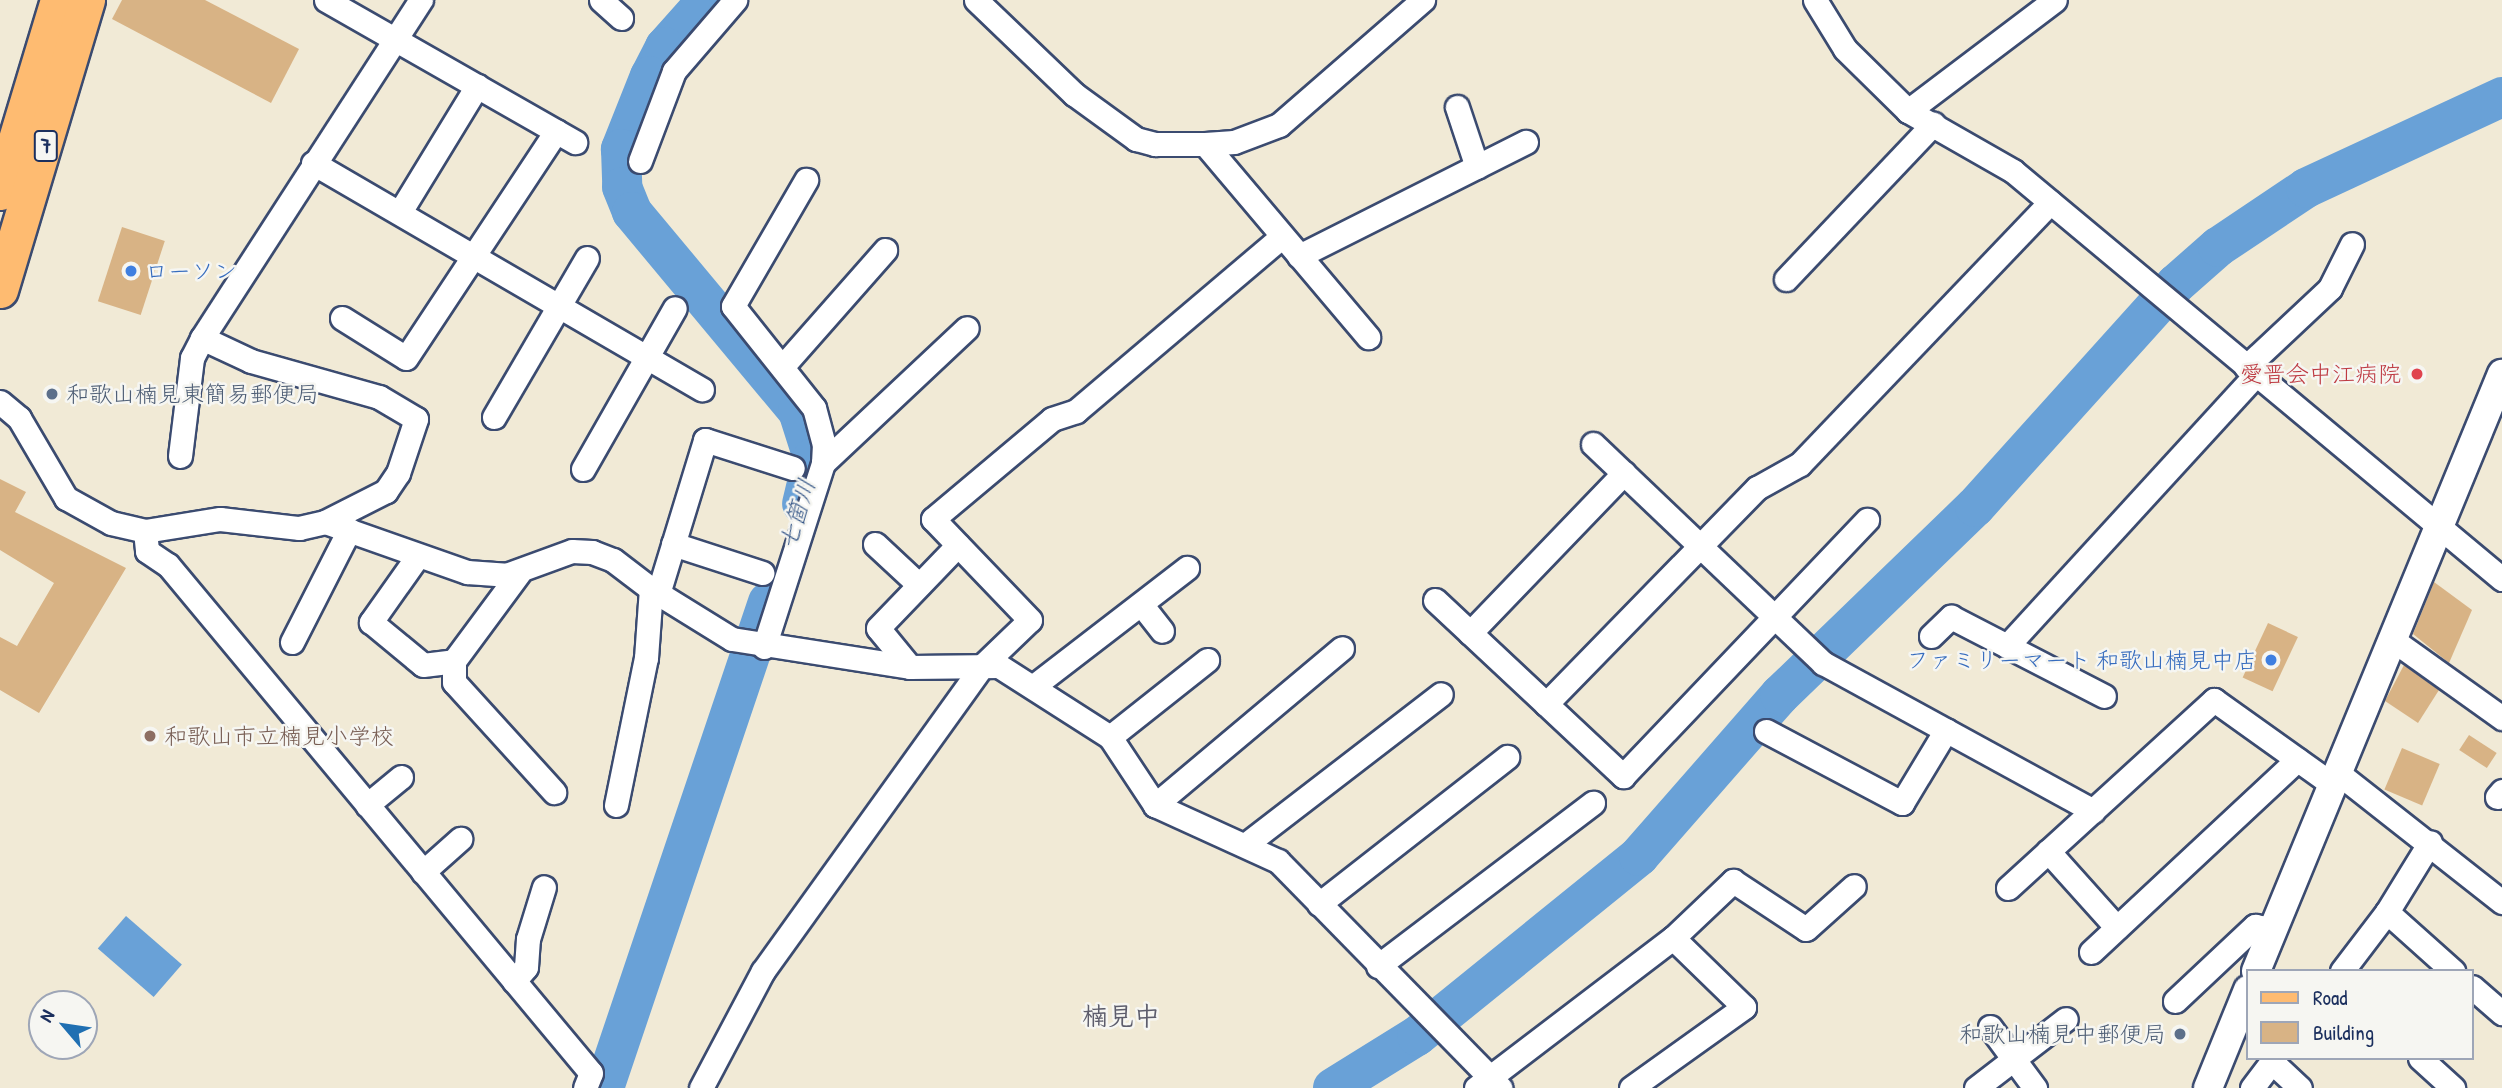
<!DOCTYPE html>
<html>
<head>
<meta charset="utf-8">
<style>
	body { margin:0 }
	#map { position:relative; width:2502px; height:1088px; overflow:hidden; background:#f1ead6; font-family:"Patrick Hand","Klee One",sans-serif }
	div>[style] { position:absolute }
	.water>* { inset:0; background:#69a1d7; transform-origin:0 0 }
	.river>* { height:40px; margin:-20px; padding:0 20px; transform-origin:20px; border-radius:20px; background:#69a1d7 }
	.building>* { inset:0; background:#d8b385; transform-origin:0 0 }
	.roads { filter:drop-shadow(2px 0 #3b4b70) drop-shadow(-2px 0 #3b4b70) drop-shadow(0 2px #3b4b70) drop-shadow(0 -2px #3b4b70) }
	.minor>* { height:23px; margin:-11.5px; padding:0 11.5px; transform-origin:11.5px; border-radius:11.5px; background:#fff }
	.tertiary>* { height:28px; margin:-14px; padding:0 14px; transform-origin:14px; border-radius:14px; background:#fff }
	.primary>* { height:35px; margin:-17.5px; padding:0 17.5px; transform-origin:17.5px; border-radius:17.5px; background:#febb71 }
	.dots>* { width:19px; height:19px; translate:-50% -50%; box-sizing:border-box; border:4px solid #f6f6f2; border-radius:50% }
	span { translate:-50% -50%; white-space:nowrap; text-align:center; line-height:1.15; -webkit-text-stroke:5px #f6f6f2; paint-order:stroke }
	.shield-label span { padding:2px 5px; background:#f6f6f2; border:2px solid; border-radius:5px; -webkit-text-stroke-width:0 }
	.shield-label { font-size:21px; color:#1b2f5e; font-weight:700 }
	.shop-label { font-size:23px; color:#366cbe }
	.left { translate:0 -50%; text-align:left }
	.right { translate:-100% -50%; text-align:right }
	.health-label { font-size:23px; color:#be3a42 }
	.service-label { font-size:23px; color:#4e5e75 }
	.education-label { font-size:23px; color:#785e54 }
	.water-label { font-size:24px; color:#365788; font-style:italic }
	.quarter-label { font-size:26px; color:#5d5d6c; font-weight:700 }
	.legend { position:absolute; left:2246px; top:969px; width:228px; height:91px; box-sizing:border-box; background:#f6f6f2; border:2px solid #9ea6b7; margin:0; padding:9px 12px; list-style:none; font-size:21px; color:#1b2f5e }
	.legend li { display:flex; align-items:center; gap:14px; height:35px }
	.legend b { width:35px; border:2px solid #9ea6b7 }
	.north { position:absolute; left:28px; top:990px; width:70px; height:70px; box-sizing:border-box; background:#f6f6f2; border:2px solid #9ea6b7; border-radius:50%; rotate:299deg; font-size:19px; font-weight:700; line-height:28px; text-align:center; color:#1b2f5e }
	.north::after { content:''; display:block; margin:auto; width:24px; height:32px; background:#1f6fb2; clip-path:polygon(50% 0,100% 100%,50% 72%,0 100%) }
</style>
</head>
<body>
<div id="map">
	<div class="water">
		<div style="left:126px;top:916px;width:74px;height:43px;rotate:41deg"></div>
	</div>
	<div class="river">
		<div style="left:707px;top:0;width:63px;rotate:131.8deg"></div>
		<div style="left:665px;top:47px;width:33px;rotate:117deg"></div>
		<div style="left:650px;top:76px;width:79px;rotate:111.7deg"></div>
		<div style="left:621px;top:149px;width:38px;rotate:88deg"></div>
		<div style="left:622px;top:187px;width:27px;rotate:68deg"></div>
		<div style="left:632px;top:212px;width:259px;rotate:50.2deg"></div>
		<div style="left:798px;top:411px;width:49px;rotate:72.3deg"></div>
		<div style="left:813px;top:458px;width:47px;rotate:103.4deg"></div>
		<div style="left:604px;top:1088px;width:513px;rotate:-71.35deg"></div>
		<div style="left:1333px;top:1088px;width:99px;rotate:-31.8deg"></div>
		<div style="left:1417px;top:1036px;width:286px;rotate:-39deg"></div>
		<div style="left:1639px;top:856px;width:214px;rotate:-48.8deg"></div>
		<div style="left:1780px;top:695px;width:271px;rotate:-44deg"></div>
		<div style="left:1975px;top:507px;width:300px;rotate:-48deg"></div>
		<div style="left:2176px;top:284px;width:56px;rotate:-41.4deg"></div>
		<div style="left:2218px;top:247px;width:106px;rotate:-33.8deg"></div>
		<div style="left:2306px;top:188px;width:216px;rotate:-24.9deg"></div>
	</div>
	<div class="building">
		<div style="clip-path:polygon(122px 0,205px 0,299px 49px,271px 103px,112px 19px)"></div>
		<div style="left:122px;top:227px;width:45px;height:78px;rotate:18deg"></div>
		<div style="clip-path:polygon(0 479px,26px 492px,15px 512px,126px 568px,39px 713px,0 690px,0 637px,17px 646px,54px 583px,0 550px)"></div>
		<div style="clip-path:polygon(2434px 582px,2472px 610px,2449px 663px,2413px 634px)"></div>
		<div style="left:2268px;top:623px;width:33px;height:60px;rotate:25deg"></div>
		<div style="clip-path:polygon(2404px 665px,2439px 690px,2418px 723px,2385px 701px)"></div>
		<div style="left:2469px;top:735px;width:33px;height:18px;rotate:33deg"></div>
		<div style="left:2402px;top:748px;width:41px;height:45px;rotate:23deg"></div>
	</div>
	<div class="roads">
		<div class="minor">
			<div style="left:326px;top:0;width:287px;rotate:29.7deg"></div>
			<div style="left:601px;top:0;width:27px;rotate:42deg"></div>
			<div style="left:976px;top:0;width:136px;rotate:43.8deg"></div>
			<div style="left:1074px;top:94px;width:77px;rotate:36deg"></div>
			<div style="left:1136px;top:139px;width:20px;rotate:15deg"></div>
			<div style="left:1155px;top:144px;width:50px"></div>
			<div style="left:1205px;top:144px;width:29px;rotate:-4deg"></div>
			<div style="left:1234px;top:142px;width:48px;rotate:-20.7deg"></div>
			<div style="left:1279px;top:125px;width:191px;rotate:-41deg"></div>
			<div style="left:1815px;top:0;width:57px;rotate:58.5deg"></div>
			<div style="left:1845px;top:49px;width:88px;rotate:44.5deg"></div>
			<div style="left:1908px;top:111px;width:121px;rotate:29.7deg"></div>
			<div style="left:2013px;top:171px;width:637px;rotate:39.84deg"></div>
			<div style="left:1457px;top:107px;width:63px;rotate:71.6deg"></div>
			<div style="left:1908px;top:111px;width:184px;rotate:-37.1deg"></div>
			<div style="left:1205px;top:144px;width:253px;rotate:49.8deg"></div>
			<div style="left:640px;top:161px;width:96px;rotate:-69.3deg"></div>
			<div style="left:674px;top:71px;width:94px;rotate:-49.3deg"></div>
			<div style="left:313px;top:163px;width:450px;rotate:30.2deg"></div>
			<div style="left:400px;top:212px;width:148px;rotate:-58.6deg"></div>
			<div style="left:1299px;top:256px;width:254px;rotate:-26.7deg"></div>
			<div style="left:1786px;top:279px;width:214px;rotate:-46.5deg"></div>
			<div style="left:342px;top:318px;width:75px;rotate:32deg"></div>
			<div style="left:406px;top:358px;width:272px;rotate:-56.5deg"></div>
			<div style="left:202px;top:338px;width:54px;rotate:25.1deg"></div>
			<div style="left:251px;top:361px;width:133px;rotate:15.7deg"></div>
			<div style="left:379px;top:397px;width:43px;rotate:30.7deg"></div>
			<div style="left:416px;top:419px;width:57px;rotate:108.4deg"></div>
			<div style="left:398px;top:473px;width:22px;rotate:124deg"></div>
			<div style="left:386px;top:491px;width:68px;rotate:153.1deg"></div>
			<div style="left:782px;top:367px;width:156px;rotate:-48.6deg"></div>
			<div style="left:2246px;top:367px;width:115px;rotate:-43.2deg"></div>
			<div style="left:2330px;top:288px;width:49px;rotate:-63.4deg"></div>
			<div style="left:0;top:402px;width:25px;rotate:40deg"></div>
			<div style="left:19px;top:418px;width:93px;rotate:59.6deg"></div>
			<div style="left:66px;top:498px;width:51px;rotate:29.1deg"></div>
			<div style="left:111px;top:523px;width:35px;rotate:13deg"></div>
			<div style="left:145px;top:531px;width:76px;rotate:-9.1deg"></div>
			<div style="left:220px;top:519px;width:80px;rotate:6.5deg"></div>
			<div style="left:299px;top:528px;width:27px;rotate:-13deg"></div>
			<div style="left:325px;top:522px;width:151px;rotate:19.4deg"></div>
			<div style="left:467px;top:572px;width:39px;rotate:4deg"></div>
			<div style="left:506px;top:575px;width:70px;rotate:-20deg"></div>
			<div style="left:572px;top:551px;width:20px;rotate:3deg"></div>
			<div style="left:592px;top:552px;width:22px;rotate:21deg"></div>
			<div style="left:613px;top:560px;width:48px;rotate:37.3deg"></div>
			<div style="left:651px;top:589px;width:95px;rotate:31.7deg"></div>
			<div style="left:732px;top:639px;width:180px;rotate:8.9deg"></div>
			<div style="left:910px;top:667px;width:89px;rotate:-0.6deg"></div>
			<div style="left:999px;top:666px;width:132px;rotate:32.6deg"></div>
			<div style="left:1110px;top:737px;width:82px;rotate:56.5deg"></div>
			<div style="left:1155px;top:805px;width:135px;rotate:24.5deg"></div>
			<div style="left:1278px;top:861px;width:318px;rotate:45.6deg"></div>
			<div style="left:494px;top:417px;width:184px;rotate:-59.7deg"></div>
			<div style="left:1593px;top:444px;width:318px;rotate:43.6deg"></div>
			<div style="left:1823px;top:663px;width:308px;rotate:28.7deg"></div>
			<div style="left:180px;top:456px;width:99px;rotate:-83deg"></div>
			<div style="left:192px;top:358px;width:22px;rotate:-63deg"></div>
			<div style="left:202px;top:338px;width:403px;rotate:-57.1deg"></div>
			<div style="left:823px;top:463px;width:197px;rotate:-43.2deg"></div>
			<div style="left:583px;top:469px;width:185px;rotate:-60.3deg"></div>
			<div style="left:145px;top:531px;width:20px;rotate:84deg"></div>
			<div style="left:147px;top:551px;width:25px;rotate:34deg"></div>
			<div style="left:168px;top:565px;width:661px;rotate:50.22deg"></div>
			<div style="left:591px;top:1073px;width:16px;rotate:112deg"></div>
			<div style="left:673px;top:544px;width:94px;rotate:18deg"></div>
			<div style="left:875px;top:544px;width:60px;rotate:43deg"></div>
			<div style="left:417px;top:557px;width:80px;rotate:125.3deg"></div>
			<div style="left:371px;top:622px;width:67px;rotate:39.6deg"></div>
			<div style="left:423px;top:665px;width:31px;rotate:-7deg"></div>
			<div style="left:519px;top:573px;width:109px;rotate:126.5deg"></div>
			<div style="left:454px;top:661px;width:21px;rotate:90deg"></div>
			<div style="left:454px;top:682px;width:149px;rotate:47.7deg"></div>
			<div style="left:658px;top:594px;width:161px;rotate:-73deg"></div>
			<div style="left:705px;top:440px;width:92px;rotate:17.7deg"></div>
			<div style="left:1435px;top:600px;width:258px;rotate:43.1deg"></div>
			<div style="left:1623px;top:776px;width:354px;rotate:-46.4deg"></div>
			<div style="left:1141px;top:604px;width:34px;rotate:52deg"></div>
			<div style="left:1470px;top:633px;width:222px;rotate:-46.1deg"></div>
			<div style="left:1931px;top:636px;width:28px;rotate:-44deg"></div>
			<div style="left:1951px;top:617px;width:172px;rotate:27.3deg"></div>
			<div style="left:2393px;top:640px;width:134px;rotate:35.6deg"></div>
			<div style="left:292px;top:642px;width:126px;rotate:-63deg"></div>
			<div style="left:2007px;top:646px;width:367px;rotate:-47.5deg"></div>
			<div style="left:764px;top:647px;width:193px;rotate:-72.2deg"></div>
			<div style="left:823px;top:463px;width:18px;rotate:-87deg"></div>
			<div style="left:824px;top:445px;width:38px;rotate:-105deg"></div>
			<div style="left:814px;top:408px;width:130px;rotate:-128.5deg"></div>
			<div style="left:733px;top:306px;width:146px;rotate:-59.9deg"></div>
			<div style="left:910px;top:667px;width:50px;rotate:-129.4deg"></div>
			<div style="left:878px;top:628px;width:115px;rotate:-46.1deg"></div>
			<div style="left:1035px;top:685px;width:192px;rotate:-37.6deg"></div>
			<div style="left:1546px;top:704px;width:302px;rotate:-45.7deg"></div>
			<div style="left:1757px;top:488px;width:49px;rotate:-29.2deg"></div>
			<div style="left:1800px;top:464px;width:362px;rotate:-46.3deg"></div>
			<div style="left:1766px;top:731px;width:154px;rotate:27.9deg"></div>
			<div style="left:1902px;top:803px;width:85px;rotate:-58.9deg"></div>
			<div style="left:1110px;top:737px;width:124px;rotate:-38.4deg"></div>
			<div style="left:2338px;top:773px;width:209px;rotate:38.2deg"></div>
			<div style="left:2497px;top:797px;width:8px;rotate:-50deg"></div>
			<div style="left:367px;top:805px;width:44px;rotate:-39.5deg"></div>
			<div style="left:616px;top:805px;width:150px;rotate:-78.5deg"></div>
			<div style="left:646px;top:658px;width:69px;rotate:-85.9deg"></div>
			<div style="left:1155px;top:805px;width:244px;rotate:-40deg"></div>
			<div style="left:1245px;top:845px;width:247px;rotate:-37.6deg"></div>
			<div style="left:2048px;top:851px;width:103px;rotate:48.1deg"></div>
			<div style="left:423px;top:872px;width:50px;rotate:-41.7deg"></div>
			<div style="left:2008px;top:888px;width:279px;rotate:-42.4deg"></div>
			<div style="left:2214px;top:700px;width:146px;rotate:35.5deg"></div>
			<div style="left:1319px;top:904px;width:239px;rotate:-38deg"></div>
			<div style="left:2387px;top:912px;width:89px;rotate:41.8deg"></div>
			<div style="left:2091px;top:952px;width:282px;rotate:-43deg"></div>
			<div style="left:1378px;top:966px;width:270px;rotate:-37.2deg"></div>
			<div style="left:2342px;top:971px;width:74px;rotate:-52.7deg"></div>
			<div style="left:2387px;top:912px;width:82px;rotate:-58.4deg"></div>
			<div style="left:514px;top:981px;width:18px;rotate:-49deg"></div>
			<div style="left:526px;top:967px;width:28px;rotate:-86deg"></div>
			<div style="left:528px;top:939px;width:54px;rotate:-72.9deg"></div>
			<div style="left:2472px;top:987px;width:40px;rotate:41deg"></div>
			<div style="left:2175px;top:1001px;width:110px;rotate:-43.2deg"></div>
			<div style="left:2255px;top:926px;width:18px;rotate:9deg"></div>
			<div style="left:1990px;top:1027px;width:76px;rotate:53.6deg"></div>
			<div style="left:2420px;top:1058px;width:45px;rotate:42.3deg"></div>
			<div style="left:2272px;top:1062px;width:38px;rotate:43deg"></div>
			<div style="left:701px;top:1088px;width:132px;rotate:-62.1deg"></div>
			<div style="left:763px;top:971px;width:375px;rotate:-54.3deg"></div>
			<div style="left:982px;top:666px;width:66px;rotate:-43.8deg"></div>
			<div style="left:1030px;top:620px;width:140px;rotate:-133.8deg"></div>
			<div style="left:933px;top:519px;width:155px;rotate:-40deg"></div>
			<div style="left:1052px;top:419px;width:25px;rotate:-18deg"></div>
			<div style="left:1076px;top:411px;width:270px;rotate:-40.3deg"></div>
			<div style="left:1476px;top:1088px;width:248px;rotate:-37.3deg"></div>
			<div style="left:1673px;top:938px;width:83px;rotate:-43.5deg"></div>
			<div style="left:1733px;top:881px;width:87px;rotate:33.3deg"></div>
			<div style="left:1806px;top:929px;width:64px;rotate:-41.9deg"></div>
			<div style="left:1631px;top:1088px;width:139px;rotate:-35.6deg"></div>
			<div style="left:1744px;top:1007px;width:99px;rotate:-135.8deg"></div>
			<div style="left:1976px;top:1088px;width:113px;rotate:-37.5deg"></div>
			<div style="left:2252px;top:1088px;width:38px;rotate:-53deg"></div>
		</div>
		<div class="tertiary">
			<div style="left:2256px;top:971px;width:646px;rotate:-67.61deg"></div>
			<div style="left:2208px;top:1088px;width:106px;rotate:-67.8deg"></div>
		</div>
		<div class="primary">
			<div style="left:0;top:192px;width:201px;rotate:-73.2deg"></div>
			<div style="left:0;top:290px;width:303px;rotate:-73.3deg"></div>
		</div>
	</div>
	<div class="dots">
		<div style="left:131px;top:271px;background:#3f7fe0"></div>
		<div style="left:2417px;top:374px;background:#e0444e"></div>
		<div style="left:52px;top:394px;background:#5c6f8a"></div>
		<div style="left:2271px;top:660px;background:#3f7fe0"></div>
		<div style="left:150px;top:736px;background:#8d6e63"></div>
		<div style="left:2180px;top:1034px;background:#5c6f8a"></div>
	</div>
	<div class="shield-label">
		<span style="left:46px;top:146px">7</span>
	</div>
	<div class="shop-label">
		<span class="left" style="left:145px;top:271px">ローソン</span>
		<span class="right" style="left:2257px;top:660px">ファミリーマート 和歌山楠見中店</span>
	</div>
	<div class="health-label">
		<span class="right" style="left:2401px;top:374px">愛晋会中江病院</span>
	</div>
	<div class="service-label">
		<span class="left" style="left:66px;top:394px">和歌山楠見東簡易郵便局</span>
		<span class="right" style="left:2166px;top:1034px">和歌山楠見中郵便局</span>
	</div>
	<div class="education-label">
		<span class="left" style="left:164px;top:736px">和歌山市立楠見小学校</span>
	</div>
	<div class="water-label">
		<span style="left:797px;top:514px;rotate:-73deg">七箇川</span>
	</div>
	<div class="quarter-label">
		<span style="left:1121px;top:1016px">楠見中</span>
	</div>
	<ul class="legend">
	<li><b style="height:9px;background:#febb71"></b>Road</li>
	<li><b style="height:19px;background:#d8b385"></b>Building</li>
	</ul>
	<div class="north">N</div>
</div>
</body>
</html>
